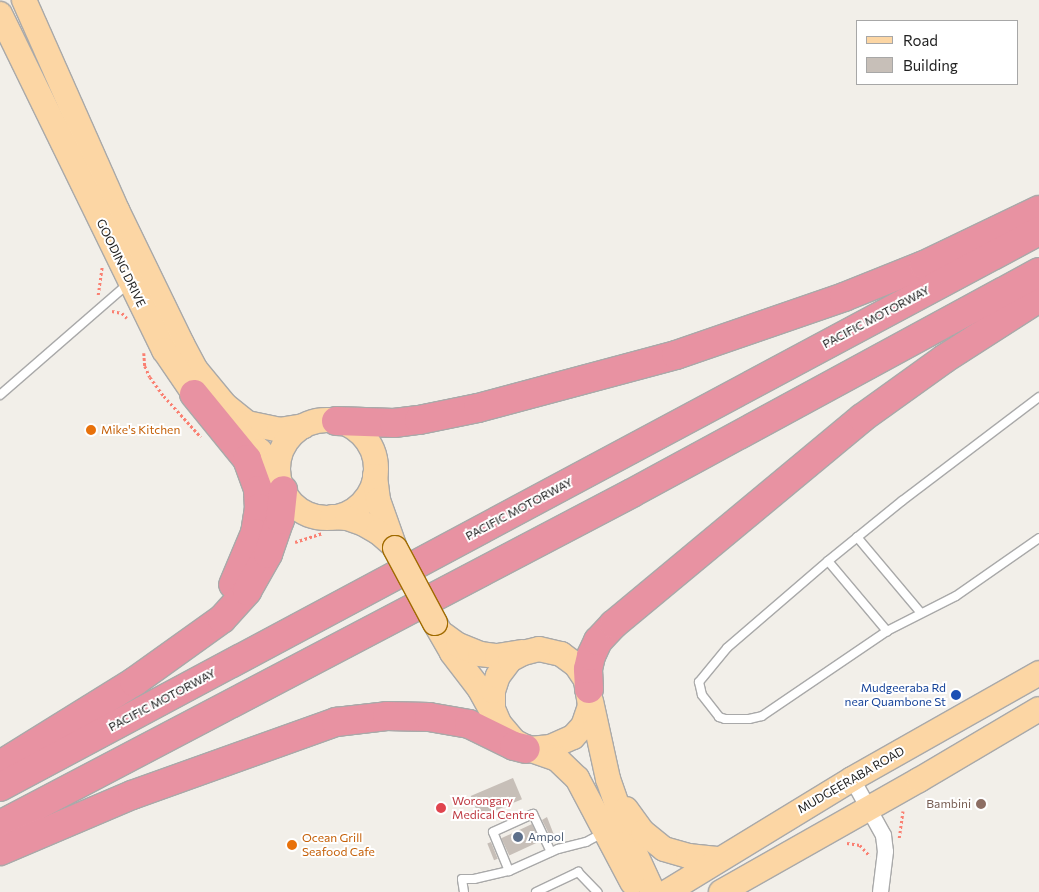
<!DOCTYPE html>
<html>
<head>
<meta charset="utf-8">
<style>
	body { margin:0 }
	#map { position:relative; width:1039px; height:892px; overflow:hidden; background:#f2efe9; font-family:Commissioner,sans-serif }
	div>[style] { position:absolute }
	.building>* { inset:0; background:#c7bfb8; transform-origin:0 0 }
	.path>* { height:2.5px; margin-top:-1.25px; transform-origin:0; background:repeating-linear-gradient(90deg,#fa8072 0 2.5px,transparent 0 5px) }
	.roads { filter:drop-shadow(1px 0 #a9a9a9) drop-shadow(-1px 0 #a9a9a9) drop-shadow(0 1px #a9a9a9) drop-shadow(0 -1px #a9a9a9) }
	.lane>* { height:8px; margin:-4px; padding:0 4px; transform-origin:4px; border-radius:4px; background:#fff }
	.street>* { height:15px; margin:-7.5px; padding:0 7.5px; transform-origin:7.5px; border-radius:7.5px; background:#fff }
	.primary>* { height:24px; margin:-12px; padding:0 12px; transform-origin:12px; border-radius:12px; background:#fcd6a4 }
	.primary>.ring { margin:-12px; padding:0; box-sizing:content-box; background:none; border:24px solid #fcd6a4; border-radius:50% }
	.highway>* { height:28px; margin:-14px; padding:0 14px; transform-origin:14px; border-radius:14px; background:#e892a2 }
	.bridges { filter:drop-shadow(1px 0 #a06b00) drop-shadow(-1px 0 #a06b00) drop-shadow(0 1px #a06b00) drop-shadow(0 -1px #a06b00) }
	.primary-bridge>* { height:24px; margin:-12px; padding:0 12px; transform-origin:12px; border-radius:12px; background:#fcd6a4 }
	.dots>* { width:14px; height:14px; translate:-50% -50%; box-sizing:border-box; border:2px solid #fff; border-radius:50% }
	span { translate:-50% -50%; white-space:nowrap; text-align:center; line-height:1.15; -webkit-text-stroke:4px #fff; paint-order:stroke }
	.street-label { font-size:12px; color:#222 }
	.food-label { font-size:12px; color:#c56008 }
	.left { translate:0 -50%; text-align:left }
	.transit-label { font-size:12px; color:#164399 }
	.right { translate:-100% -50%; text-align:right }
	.health-label { font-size:12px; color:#be3a42 }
	.education-label { font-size:12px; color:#785e54 }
	.service-label { font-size:12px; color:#4e5e75 }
	.legend { position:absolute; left:856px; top:20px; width:162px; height:65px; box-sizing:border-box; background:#fff; border:1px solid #a7a7a7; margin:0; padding:6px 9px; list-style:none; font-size:15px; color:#222 }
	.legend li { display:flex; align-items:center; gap:10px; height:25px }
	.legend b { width:25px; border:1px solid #a7a7a7 }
</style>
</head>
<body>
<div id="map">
	<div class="building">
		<div style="left:513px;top:778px;width:23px;height:46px;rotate:67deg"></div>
		<div style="clip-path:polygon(547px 817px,554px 835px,550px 836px,542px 820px)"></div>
		<div style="left:532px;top:824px;width:19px;height:34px;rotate:65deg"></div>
		<div style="left:491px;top:842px;width:18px;height:4px;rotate:68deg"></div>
	</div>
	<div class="path">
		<div style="left:98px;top:295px;width:29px;rotate:-82deg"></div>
		<div style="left:112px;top:311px;width:10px;rotate:11deg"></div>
		<div style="left:122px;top:313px;width:7px;rotate:45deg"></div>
		<div style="left:144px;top:353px;width:13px;rotate:86deg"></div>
		<div style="left:145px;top:366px;width:12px;rotate:66deg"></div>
		<div style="left:150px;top:377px;width:24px;rotate:54deg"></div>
		<div style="left:164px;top:396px;width:55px;rotate:47.9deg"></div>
		<div style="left:295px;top:542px;width:29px;rotate:-18deg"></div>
		<div style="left:899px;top:838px;width:27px;rotate:-82deg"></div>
		<div style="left:847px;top:843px;width:13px;rotate:9deg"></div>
		<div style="left:860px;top:845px;width:15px;rotate:48deg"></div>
	</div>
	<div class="roads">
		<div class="lane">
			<div style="left:0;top:395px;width:171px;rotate:-41deg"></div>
			<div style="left:1039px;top:397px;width:172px;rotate:142.8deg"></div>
			<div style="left:902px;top:501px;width:95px;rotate:141deg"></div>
			<div style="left:828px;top:561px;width:133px;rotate:139.3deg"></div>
			<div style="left:727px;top:648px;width:44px;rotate:129.5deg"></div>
			<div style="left:699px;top:682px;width:13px;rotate:77deg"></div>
			<div style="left:702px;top:695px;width:28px;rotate:52deg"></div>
			<div style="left:719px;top:717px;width:6px;rotate:18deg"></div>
			<div style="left:725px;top:719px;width:24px"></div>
			<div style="left:749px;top:719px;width:13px;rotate:-13deg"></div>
			<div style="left:762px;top:716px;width:151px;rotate:-34.2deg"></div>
			<div style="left:887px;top:631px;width:77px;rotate:-26.9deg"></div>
			<div style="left:956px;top:596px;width:101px;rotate:-34.9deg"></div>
			<div style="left:857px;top:537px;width:99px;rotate:49.9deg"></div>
			<div style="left:828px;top:561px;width:92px;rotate:49.9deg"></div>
			<div style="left:509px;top:871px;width:42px;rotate:-112.3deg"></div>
			<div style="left:493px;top:832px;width:44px;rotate:-24.2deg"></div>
			<div style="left:533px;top:814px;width:42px;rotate:64.7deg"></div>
			<div style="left:464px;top:892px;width:13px;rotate:-99deg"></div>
			<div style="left:462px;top:879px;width:12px"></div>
			<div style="left:474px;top:879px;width:36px;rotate:-13deg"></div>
			<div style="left:509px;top:871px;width:54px;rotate:-24.2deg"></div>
			<div style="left:558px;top:849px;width:29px;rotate:-14deg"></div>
			<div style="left:586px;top:842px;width:19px;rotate:-28deg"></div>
			<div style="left:536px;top:892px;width:47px;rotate:-25.5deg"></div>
			<div style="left:578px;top:872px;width:28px;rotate:46deg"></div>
		</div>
		<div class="street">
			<div style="left:852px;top:779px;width:64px;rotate:61deg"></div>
			<div style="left:883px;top:835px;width:16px;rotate:83deg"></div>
			<div style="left:885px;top:851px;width:41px;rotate:97deg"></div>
		</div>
		<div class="primary">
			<div style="left:24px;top:0;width:230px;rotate:66.1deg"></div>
			<div style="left:117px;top:210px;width:149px;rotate:64.1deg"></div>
			<div style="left:182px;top:344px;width:30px;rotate:62deg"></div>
			<div style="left:196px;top:370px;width:45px;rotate:50.4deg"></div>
			<div style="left:225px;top:405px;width:28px;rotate:39deg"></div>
			<div style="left:247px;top:423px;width:33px;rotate:12deg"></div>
			<div style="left:279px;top:430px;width:25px;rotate:-9deg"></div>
			<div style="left:0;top:14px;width:374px;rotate:64deg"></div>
			<div style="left:164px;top:350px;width:53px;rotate:55.7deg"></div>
			<div style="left:194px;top:394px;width:87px;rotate:40.8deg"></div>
			<div style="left:260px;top:451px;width:18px;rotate:52deg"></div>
			<div style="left:271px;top:465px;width:22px;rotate:66deg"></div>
			<div class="ring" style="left:278px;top:420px;width:74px;height:74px"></div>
			<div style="left:375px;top:476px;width:24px;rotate:83deg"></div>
			<div style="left:378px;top:500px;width:51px;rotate:70.5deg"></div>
			<div style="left:332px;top:517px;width:15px;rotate:4deg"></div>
			<div style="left:347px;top:518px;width:18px;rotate:19deg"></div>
			<div style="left:364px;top:524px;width:16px;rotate:30deg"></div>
			<div style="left:378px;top:532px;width:21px;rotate:41deg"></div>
			<div style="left:435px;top:623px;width:34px;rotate:60deg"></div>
			<div style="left:452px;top:653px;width:44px;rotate:52.4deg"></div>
			<div style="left:479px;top:688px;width:29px;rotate:61deg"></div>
			<div style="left:444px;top:635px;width:17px;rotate:36deg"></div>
			<div style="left:458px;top:645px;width:24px;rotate:22deg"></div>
			<div style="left:480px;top:654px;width:17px;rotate:7deg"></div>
			<div style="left:497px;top:656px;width:25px;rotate:-9deg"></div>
			<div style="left:539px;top:649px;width:23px;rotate:13deg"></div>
			<div style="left:561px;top:654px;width:19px;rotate:36deg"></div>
			<div style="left:576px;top:665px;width:18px;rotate:56deg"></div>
			<div style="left:586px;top:680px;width:26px;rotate:81deg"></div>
			<div style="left:590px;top:706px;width:21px;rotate:109deg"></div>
			<div style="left:583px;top:726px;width:15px;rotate:132deg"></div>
			<div style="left:573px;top:737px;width:24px;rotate:156deg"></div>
			<div style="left:551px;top:747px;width:22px;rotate:175deg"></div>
			<div style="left:529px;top:749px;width:17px;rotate:-152deg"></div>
			<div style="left:514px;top:741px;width:23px;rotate:-130deg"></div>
			<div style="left:499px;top:723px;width:15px;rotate:-113deg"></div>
			<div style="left:493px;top:709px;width:18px;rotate:-90deg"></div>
			<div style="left:493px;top:691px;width:16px;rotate:-72deg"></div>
			<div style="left:498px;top:676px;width:20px;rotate:-53deg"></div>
			<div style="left:510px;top:660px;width:15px;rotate:-28deg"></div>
			<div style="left:523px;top:653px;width:16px;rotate:-14deg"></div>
			<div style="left:591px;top:701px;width:80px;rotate:77.7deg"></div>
			<div style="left:608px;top:779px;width:67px;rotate:70.8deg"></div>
			<div style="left:630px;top:842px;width:55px;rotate:65.3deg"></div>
			<div style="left:531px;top:750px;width:28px;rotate:19deg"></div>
			<div style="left:557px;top:759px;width:28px;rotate:44deg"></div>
			<div style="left:577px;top:778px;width:118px;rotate:62.1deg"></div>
			<div style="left:626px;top:809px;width:29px;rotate:54deg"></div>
			<div style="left:643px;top:832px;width:27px;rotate:39deg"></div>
			<div style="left:664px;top:849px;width:25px;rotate:16deg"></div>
			<div style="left:688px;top:856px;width:29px;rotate:6deg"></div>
			<div style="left:667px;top:892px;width:217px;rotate:-31.4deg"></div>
			<div style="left:852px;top:779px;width:215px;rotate:-29.5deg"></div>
			<div style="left:721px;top:892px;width:227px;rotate:-29.5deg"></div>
			<div style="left:919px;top:780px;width:139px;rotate:-30.6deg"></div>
		</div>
		<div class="highway">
			<div style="left:194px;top:394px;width:84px;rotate:50.8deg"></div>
			<div style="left:247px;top:459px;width:33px;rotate:70deg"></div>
			<div style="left:258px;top:490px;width:18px;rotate:87deg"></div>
			<div style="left:259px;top:508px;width:25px;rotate:99deg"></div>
			<div style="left:255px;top:533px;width:56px;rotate:112.9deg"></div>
			<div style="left:336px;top:421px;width:58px;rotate:2deg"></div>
			<div style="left:394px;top:423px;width:25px;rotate:-7deg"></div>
			<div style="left:419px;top:420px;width:60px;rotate:-11.5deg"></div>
			<div style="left:478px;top:408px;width:205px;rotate:-15deg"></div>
			<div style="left:676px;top:355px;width:178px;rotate:-19deg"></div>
			<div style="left:844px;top:297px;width:86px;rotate:-21.8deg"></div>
			<div style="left:924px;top:265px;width:127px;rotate:-25.6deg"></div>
			<div style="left:589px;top:689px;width:20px;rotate:-93deg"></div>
			<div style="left:588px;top:669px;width:13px;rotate:-77deg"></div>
			<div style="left:591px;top:656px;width:17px;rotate:-65deg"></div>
			<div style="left:598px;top:641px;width:23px;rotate:-47deg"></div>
			<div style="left:614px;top:624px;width:322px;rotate:-39.7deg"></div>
			<div style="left:862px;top:418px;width:101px;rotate:-35.7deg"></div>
			<div style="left:944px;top:359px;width:113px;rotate:-32.7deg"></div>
			<div style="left:0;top:765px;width:158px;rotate:-31.8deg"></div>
			<div style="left:134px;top:682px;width:108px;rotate:-35.6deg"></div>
			<div style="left:222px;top:619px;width:38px;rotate:-48deg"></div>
			<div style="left:247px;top:591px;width:43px;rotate:-60.4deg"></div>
			<div style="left:268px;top:554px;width:36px;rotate:-71deg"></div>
			<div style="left:280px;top:520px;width:30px;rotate:-84deg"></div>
			<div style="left:0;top:787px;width:1178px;rotate:-28.15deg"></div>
			<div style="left:0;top:825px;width:714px;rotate:-27.71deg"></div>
			<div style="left:632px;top:493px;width:463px;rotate:-28.5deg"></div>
			<div style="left:0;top:851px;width:143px;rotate:-23deg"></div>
			<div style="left:132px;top:795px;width:217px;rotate:-19.7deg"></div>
			<div style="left:336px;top:722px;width:51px;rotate:-6.7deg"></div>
			<div style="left:387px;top:716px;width:42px;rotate:1.4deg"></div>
			<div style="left:429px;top:717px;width:41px;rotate:9.9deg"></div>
			<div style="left:469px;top:724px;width:50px;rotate:26.1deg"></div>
			<div style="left:514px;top:746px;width:12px;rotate:14deg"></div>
		</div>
	</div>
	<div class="bridges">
		<div class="primary-bridge">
			<div style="left:395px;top:548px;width:85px;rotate:61.9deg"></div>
		</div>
	</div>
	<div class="dots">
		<div style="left:91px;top:430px;background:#e8710a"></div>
		<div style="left:956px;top:695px;background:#1a4fb4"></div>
		<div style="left:981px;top:804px;background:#8d6e63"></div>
		<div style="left:441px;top:808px;background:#e0444e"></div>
		<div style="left:518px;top:837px;background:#5c6f8a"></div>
		<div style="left:292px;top:845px;background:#e8710a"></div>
	</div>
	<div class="street-label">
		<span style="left:121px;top:263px;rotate:64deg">GOODING DRIVE</span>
		<span style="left:876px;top:317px;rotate:-28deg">PACIFIC MOTORWAY</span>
		<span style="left:519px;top:509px;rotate:-28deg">PACIFIC MOTORWAY</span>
		<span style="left:162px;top:700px;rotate:-28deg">PACIFIC MOTORWAY</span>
		<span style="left:851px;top:780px;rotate:-30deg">MUDGEERABA ROAD</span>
	</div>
	<div class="food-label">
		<span class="left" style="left:101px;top:430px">Mike's Kitchen</span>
		<span class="left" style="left:302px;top:845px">Ocean Grill<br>Seafood Cafe</span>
	</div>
	<div class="transit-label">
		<span class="right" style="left:946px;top:695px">Mudgeeraba Rd<br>near Quambone St</span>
	</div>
	<div class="health-label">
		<span class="left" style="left:452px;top:808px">Worongary<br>Medical Centre</span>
	</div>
	<div class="education-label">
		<span class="right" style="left:971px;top:804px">Bambini</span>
	</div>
	<div class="service-label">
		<span class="left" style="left:528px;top:837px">Ampol</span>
	</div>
	<ul class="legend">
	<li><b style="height:6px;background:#fcd6a4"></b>Road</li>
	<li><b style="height:14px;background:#c7bfb8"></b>Building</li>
	</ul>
</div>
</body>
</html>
